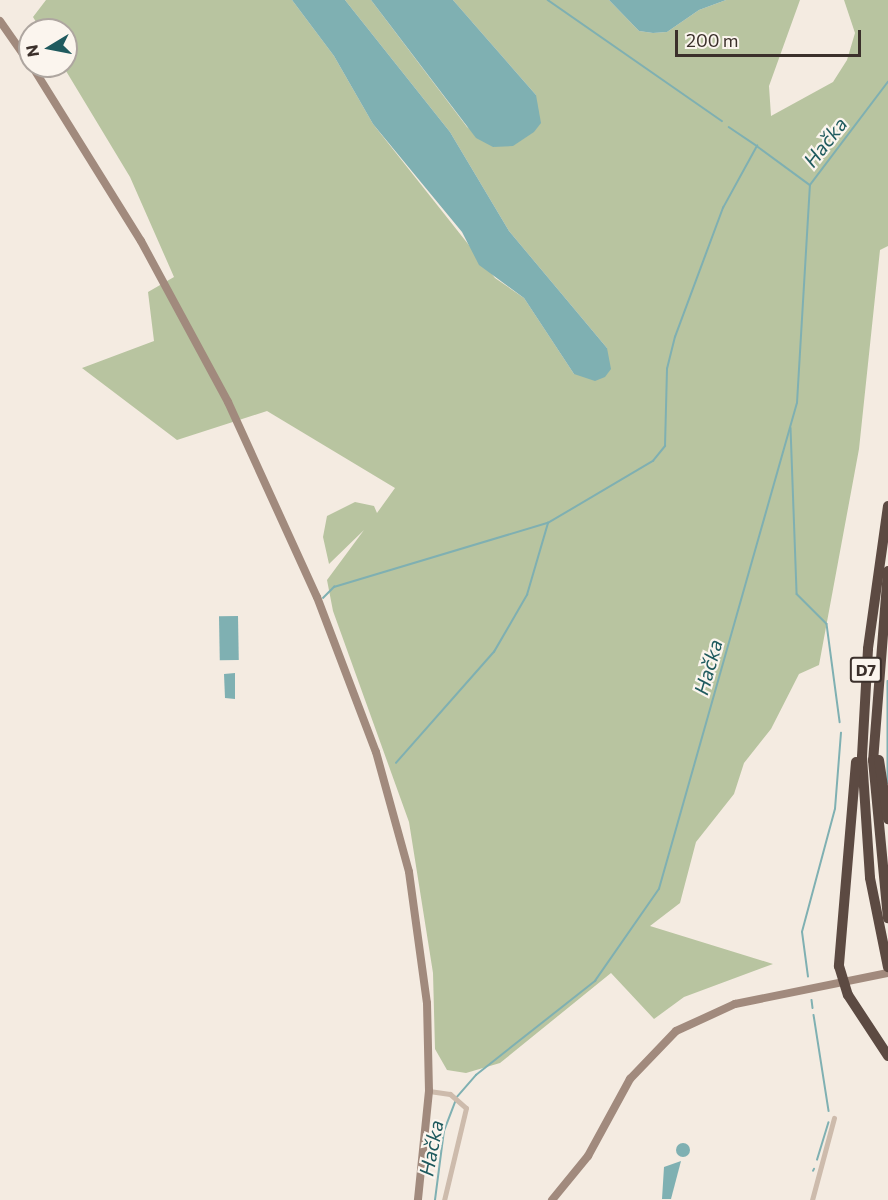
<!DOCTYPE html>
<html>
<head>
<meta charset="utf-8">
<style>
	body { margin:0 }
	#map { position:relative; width:888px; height:1200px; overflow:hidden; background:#f4ebe1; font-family:Commissioner,sans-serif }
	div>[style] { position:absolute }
	.green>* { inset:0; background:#b8c4a0 }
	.water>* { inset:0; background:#7fb0b2; transform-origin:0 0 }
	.round { border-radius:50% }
	.stream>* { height:1.5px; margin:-0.75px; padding:0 0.75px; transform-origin:0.75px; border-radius:0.75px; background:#7fb0b2 }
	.street>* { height:5px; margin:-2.5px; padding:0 2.5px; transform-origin:2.5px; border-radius:2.5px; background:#cdbbac }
	.secondary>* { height:8px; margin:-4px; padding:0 4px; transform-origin:4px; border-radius:4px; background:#a18a7d }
	.highway>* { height:10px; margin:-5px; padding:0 5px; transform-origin:5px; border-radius:5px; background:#5c4a42 }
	span { translate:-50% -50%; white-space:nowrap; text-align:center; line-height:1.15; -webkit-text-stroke:4.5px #fbf5ee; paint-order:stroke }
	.shield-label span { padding:2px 4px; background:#fbf5ee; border:2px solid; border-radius:4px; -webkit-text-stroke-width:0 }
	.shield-label { font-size:16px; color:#3b302b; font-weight:700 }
	.water-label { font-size:20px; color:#1f5a5e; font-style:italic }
	.north { position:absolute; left:18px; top:18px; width:60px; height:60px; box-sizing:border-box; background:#fbf5ee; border:2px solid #aea6a0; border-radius:50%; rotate:260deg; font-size:16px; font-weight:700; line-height:24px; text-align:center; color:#3b302b }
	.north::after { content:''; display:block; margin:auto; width:21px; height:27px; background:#1f5a5e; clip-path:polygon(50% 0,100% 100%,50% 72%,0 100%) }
	.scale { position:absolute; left:675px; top:30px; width:186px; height:27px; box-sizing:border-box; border:3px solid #3b302b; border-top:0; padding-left:8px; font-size:18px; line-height:21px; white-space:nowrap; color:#3b302b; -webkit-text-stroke:4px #fbf5ee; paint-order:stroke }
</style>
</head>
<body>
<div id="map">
	<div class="green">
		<div style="clip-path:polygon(46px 0,292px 0,334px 56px,373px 124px,495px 278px,524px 298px,574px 374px,607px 348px,509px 231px,450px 132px,345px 0,371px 0,467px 127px,494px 147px,536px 95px,453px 0,609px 0,639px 31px,653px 33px,667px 32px,699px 10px,726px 0,800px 0,769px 86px,771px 116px,833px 82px,847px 60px,855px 33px,844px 0,888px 0,888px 246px,880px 250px,859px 449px,819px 665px,799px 674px,771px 729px,744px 763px,734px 794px,696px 842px,680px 903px,650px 926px,773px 964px,684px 997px,654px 1019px,611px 973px,500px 1063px,466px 1073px,447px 1070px,435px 1049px,433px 973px,409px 822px,333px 611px,327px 580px,364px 530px,329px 564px,323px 537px,327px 516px,355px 502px,374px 506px,377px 513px,395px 488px,267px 411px,177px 440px,82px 368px,154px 341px,148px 292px,174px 277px,130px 177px,63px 66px,66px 30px,41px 30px,33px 17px)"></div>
	</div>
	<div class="water">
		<div style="clip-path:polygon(292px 0,345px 0,450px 132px,509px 231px,607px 348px,611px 369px,605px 377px,595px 381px,574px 374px,524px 298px,479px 265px,462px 232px,373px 124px,334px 56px)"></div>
		<div style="clip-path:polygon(371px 0,453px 0,536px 95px,541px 123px,534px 132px,513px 146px,493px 147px,476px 138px)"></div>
		<div style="clip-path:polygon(609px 0,726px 0,699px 10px,667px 32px,653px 33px,639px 31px)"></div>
		<div style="left:238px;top:616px;width:44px;height:19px;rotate:89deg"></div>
		<div style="clip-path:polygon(235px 673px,235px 699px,225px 698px,224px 674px)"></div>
		<div class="round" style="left:676px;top:1143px;width:14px;height:14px"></div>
		<div style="clip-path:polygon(681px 1161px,671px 1199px,662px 1199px,664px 1167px)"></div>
	</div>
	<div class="stream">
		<div style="left:548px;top:0;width:212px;rotate:34.8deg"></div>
		<div style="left:729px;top:127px;width:32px;rotate:34deg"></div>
		<div style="left:791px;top:428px;width:166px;rotate:87.9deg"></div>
		<div style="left:797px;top:594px;width:42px;rotate:45deg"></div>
		<div style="left:827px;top:624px;width:99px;rotate:82.4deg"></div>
		<div style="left:323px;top:598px;width:16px;rotate:-45deg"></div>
		<div style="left:334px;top:587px;width:223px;rotate:-16.7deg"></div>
		<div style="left:888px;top:681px;width:102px;rotate:90deg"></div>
		<div style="left:396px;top:763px;width:148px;rotate:-48.6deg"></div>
		<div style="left:494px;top:652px;width:66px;rotate:-59.9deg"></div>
		<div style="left:527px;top:595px;width:75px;rotate:-73.7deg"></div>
		<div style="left:548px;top:523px;width:122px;rotate:-30.6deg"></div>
		<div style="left:653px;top:461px;width:19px;rotate:-51deg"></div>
		<div style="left:665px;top:446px;width:77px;rotate:-88.5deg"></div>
		<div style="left:667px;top:369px;width:33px;rotate:-76deg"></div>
		<div style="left:675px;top:337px;width:138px;rotate:-69.6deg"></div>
		<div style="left:723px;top:208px;width:71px;rotate:-61.3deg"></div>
		<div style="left:757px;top:146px;width:66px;rotate:36.3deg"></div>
		<div style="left:808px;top:977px;width:45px;rotate:-97.6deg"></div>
		<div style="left:802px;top:932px;width:127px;rotate:-75deg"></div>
		<div style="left:835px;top:809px;width:76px;rotate:-85.5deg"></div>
		<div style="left:812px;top:1000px;width:8px;rotate:83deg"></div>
		<div style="left:814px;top:1015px;width:97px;rotate:81.1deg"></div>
		<div style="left:457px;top:1097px;width:29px;rotate:-49deg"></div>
		<div style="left:476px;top:1075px;width:152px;rotate:-38.3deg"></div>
		<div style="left:595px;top:981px;width:112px;rotate:-55.2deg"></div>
		<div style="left:659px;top:889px;width:505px;rotate:-74.15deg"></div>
		<div style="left:797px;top:403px;width:218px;rotate:-86.6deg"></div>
		<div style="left:810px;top:185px;width:129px;rotate:-52.9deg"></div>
		<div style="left:817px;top:1160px;width:39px;rotate:-73deg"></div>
		<div style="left:813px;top:1171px;width:2px;rotate:-63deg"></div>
		<div style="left:435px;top:1200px;width:70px;rotate:-82.6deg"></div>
		<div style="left:444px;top:1131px;width:31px;rotate:-69deg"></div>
	</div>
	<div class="street">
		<div style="left:429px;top:1091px;width:21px;rotate:8deg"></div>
		<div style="left:450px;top:1094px;width:21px;rotate:41deg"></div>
		<div style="left:466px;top:1108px;width:95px;rotate:103.4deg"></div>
		<div style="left:812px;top:1200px;width:85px;rotate:-75deg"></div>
	</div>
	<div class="secondary">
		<div style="left:0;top:21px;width:52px;rotate:55.1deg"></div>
		<div style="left:32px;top:66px;width:206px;rotate:58.1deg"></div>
		<div style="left:141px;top:241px;width:183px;rotate:61.6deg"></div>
		<div style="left:228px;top:402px;width:214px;rotate:65.5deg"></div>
		<div style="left:317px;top:597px;width:166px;rotate:69.2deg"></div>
		<div style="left:376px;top:752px;width:124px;rotate:74.6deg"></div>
		<div style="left:409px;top:872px;width:132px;rotate:82.2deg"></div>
		<div style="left:427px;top:1003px;width:88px;rotate:88.7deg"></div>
		<div style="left:429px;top:1091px;width:110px;rotate:95.8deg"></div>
		<div style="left:552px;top:1200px;width:57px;rotate:-50.7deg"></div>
		<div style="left:588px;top:1156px;width:88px;rotate:-61.4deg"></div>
		<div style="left:630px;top:1079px;width:66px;rotate:-46.2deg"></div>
		<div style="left:676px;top:1031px;width:65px;rotate:-24.6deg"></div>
		<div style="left:735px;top:1004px;width:156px;rotate:-11.5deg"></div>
	</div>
	<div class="highway">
		<div style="left:888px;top:506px;width:144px;rotate:98deg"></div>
		<div style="left:868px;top:649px;width:108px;rotate:93.2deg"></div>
		<div style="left:862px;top:757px;width:121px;rotate:86.2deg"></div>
		<div style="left:870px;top:878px;width:91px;rotate:78.6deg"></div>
		<div style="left:888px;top:571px;width:190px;rotate:94.5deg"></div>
		<div style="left:873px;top:760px;width:159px;rotate:84.6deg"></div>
		<div style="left:879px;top:760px;width:60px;rotate:81.3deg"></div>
		<div style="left:856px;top:762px;width:205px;rotate:94.8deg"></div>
		<div style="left:839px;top:966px;width:30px;rotate:73deg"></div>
		<div style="left:848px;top:995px;width:73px;rotate:56.7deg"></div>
	</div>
	<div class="shield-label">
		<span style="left:866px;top:670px">D7</span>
	</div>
	<div class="water-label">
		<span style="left:825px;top:142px;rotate:-52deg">Hačka</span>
		<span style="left:708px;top:667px;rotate:-74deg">Hačka</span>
		<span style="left:431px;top:1148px;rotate:-79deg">Hačka</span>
	</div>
	<div class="north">N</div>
	<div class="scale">200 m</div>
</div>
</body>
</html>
